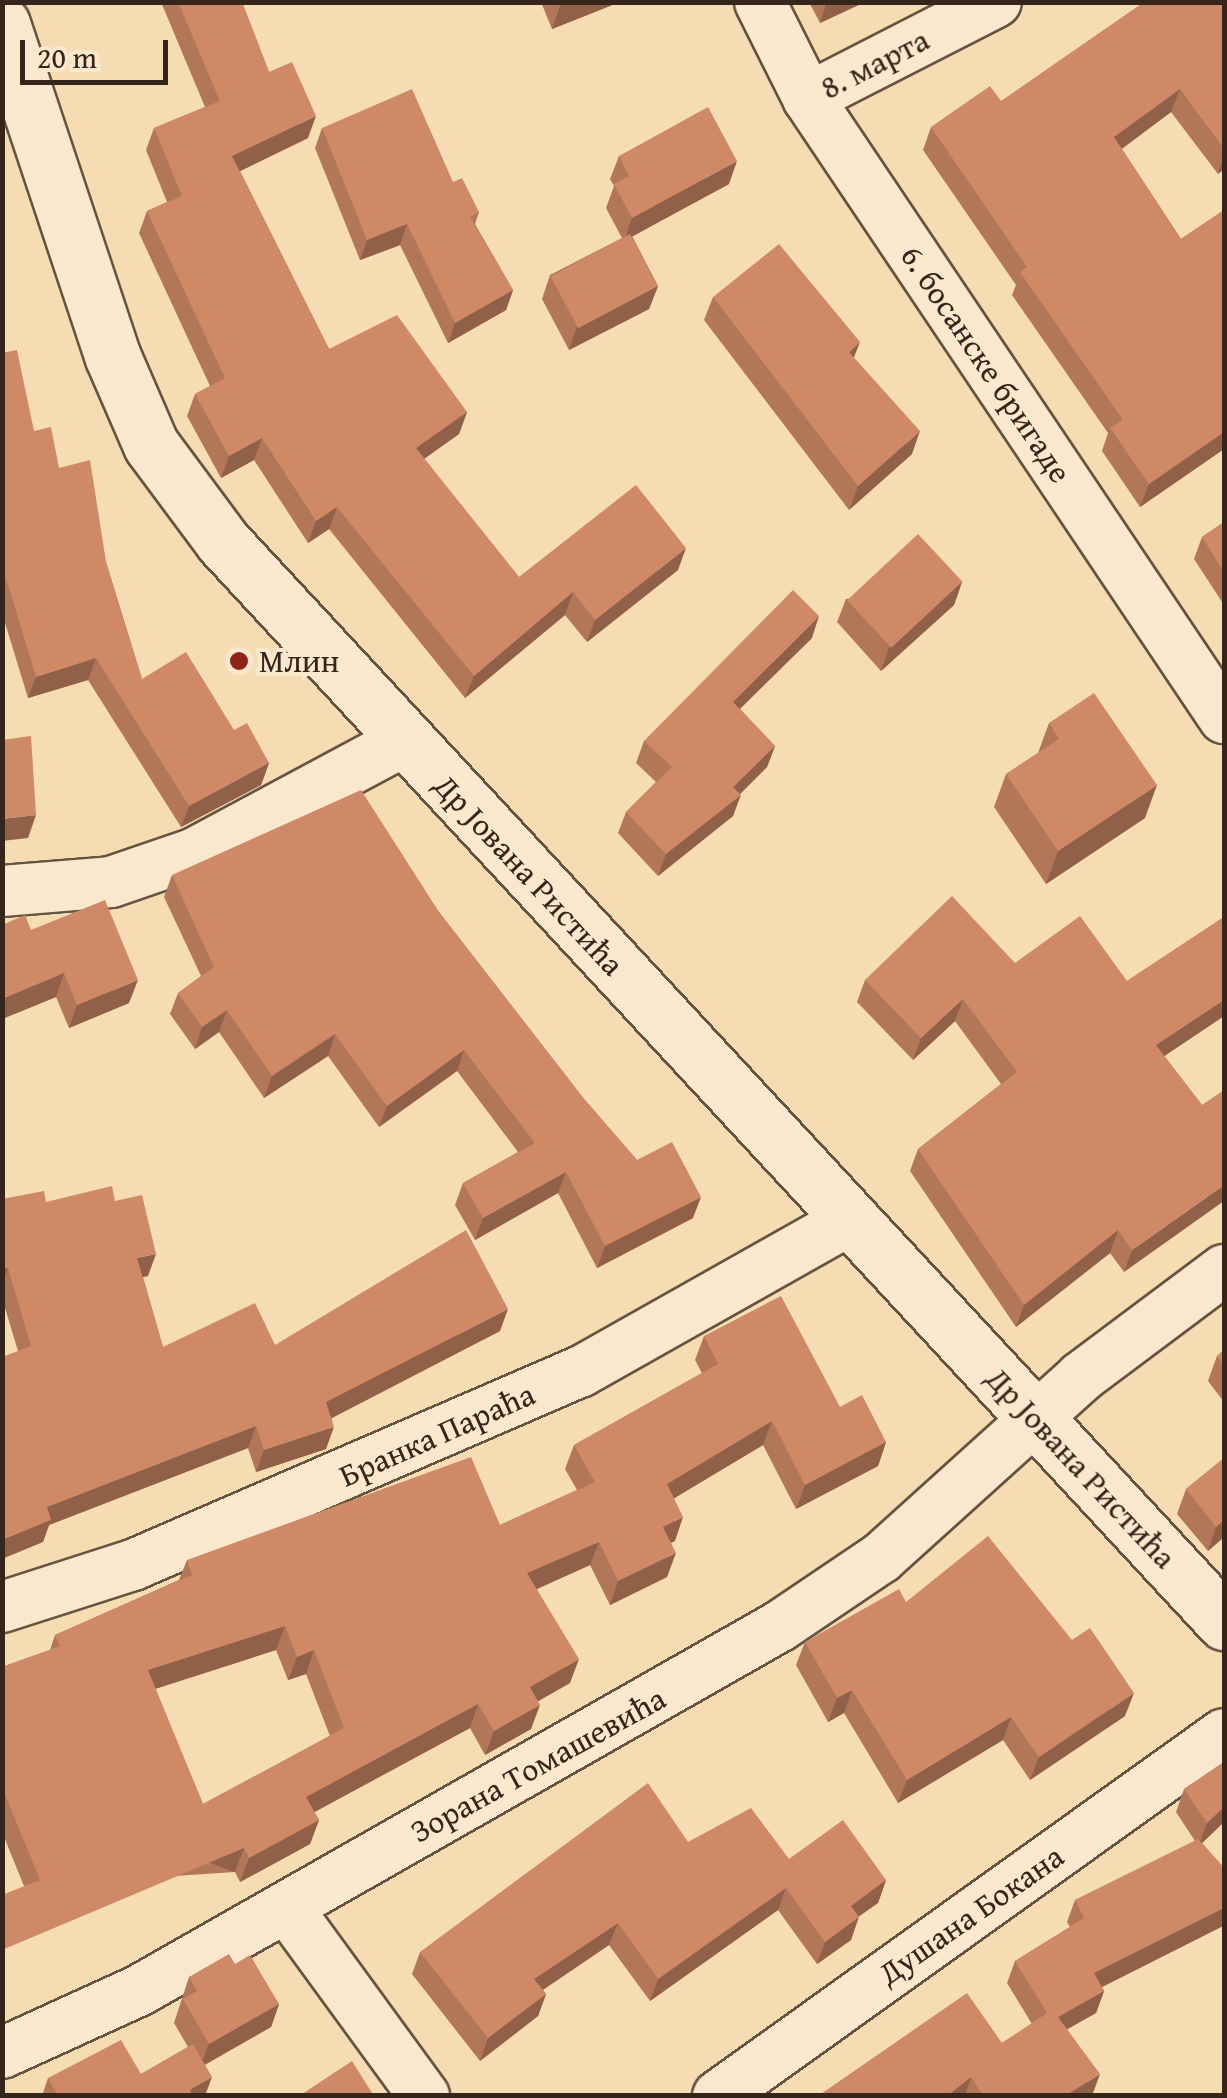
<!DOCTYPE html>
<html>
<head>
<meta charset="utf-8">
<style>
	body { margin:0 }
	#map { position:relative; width:1227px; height:2098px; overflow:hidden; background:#f6dcb2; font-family:"Gentium Book Plus",serif }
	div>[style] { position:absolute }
	.roads { filter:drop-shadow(2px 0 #665340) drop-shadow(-2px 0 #665340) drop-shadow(0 2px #665340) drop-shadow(0 -2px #665340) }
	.minor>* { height:50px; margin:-25px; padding:0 25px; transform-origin:25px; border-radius:25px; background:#f9e8cd }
	.tertiary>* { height:55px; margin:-27.5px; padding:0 27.5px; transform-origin:27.5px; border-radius:27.5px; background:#f9e8cd }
	.wall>* { inset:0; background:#b27659 }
	.shaded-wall>* { inset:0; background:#916048; transform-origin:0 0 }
	.building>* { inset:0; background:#cf8967; transform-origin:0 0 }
	.dots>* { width:28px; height:28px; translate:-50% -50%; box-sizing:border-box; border:5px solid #f9e8cd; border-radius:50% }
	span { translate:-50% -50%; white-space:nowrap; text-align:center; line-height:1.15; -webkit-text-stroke:8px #f9e8cd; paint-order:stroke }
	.street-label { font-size:32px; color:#36251a }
	.poi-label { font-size:32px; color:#36251a }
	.left { translate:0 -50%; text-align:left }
	.frame { position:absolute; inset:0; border:5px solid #36251a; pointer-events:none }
	.scale { position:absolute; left:20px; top:40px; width:148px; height:45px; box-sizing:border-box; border:5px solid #36251a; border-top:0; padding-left:12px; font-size:30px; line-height:35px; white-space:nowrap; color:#36251a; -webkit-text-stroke:8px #f9e8cd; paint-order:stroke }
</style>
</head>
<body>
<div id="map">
	<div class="roads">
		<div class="minor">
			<div style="left:760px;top:2px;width:107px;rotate:63.4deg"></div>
			<div style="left:808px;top:98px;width:747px;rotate:56.14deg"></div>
			<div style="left:808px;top:98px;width:211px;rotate:-27.1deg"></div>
			<div style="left:2px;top:891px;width:109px;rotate:-4.7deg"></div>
			<div style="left:111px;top:882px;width:89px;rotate:-19deg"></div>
			<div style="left:195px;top:853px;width:235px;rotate:-28.2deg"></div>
			<div style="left:2px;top:1607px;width:138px;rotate:-17.8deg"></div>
			<div style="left:133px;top:1565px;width:487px;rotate:-23.4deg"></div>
			<div style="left:580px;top:1372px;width:311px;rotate:-29.4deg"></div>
			<div style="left:287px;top:1908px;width:233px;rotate:53.9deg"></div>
			<div style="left:2px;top:2053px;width:152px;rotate:-24.5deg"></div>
			<div style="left:140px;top:1990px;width:736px;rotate:-29.63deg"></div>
			<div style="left:780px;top:1626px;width:122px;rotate:-34deg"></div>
			<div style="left:881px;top:1558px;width:270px;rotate:-42.1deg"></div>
			<div style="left:1081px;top:1377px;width:179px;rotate:-36.8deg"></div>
			<div style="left:718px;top:2096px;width:622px;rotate:-35.58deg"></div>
		</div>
		<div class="tertiary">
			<div style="left:2px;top:24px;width:349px;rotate:71.6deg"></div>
			<div style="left:112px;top:355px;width:98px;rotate:66.6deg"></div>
			<div style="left:151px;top:445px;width:121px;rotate:53.4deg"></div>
			<div style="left:223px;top:542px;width:1473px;rotate:47.17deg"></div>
		</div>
	</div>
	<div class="wall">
		<div style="clip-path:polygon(161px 2px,242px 2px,269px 72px,308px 138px,240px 171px,329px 349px,467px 412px,459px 434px,424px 459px,519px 577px,678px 570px,587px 642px,565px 615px,465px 698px,329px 529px,308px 543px,254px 460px,221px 478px,187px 416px,195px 394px,210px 386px,139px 233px,147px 211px,167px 202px,146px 150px,154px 128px,205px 107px)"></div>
		<div style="clip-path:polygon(541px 2px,620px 2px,552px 29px)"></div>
		<div style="clip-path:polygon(809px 2px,865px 2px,820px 23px)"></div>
		<div style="clip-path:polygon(1224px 2px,1224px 169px,1218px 174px,1171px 112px,1122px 149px,1181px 239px,1224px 210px,1224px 449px,1140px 507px,1102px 451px,1108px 433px,1012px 295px,1016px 285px,923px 150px,931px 127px,1001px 101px)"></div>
		<div style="clip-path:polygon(322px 128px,453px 182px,479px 212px,475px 224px,513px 290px,506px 310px,448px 343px,400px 245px,360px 260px,315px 148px)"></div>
		<div style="clip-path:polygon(619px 156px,729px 184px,632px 236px,658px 286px,649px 309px,569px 350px,542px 299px,550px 275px,622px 238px,606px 208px,614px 186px,610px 179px)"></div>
		<div style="clip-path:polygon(713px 297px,854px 358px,912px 454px,849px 510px,704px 320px)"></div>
		<div style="clip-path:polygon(2px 353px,34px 431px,59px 468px,106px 562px,142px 679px,234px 730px,269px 763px,261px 785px,181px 827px,88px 680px,28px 698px,2px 613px)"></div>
		<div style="clip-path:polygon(1224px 522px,1224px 605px,1194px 559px,1202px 537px)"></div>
		<div style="clip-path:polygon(962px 582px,954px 605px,881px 671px,837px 622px,846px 599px)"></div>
		<div style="clip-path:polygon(812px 638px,740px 709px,775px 746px,767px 767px,740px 794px,733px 816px,658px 876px,618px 833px,626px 812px,656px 782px,636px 763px,644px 741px)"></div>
		<div style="clip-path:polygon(1049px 723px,1145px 818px,1046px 884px,994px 807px,1006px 774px,1038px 753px)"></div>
		<div style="clip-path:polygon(172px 875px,439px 912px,584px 1099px,637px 1160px,693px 1218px,597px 1268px,558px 1193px,475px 1240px,455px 1205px,463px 1183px,518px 1152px,457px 1071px,379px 1127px,328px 1056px,264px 1098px,219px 1032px,195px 1049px,170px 1014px,178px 993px,201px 976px,164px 897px)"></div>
		<div style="clip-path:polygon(1224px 917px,1224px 1016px,1164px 1056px,1202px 1105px,1124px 1272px,1110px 1253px,1016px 1327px,910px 1171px,918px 1149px,1001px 1084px,955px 1021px,913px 1060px,857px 1002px,865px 980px,1015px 963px,1127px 981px)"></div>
		<div style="clip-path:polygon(2px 925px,31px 930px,129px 1003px,69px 1028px,56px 997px,2px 1019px)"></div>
		<div style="clip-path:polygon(2px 1199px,46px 1202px,115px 1201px,148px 1276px,143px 1277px,163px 1347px,275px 1345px,500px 1331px,332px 1418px,326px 1449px,256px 1472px,248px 1448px,49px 1525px,43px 1542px,18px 1351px,2px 1298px)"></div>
		<div style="clip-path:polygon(evenodd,704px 1336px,840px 1407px,886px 1442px,878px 1466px,796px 1509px,763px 1445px,674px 1498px,675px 1541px,670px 1543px,667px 1577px,610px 1605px,590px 1565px,537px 1589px,570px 1683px,538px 1701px,531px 1729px,485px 1755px,470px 1728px,314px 1812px,319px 1820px,310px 1844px,240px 1882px,235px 1872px,24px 1886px,2px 1832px,2px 1667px,50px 1650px,55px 1635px,179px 1580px,187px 1560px,500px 1525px,577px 1490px,565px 1469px,574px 1445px,702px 1373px,695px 1360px,704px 1336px,276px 1650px,288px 1680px,306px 1674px,330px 1736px,203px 1804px,155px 1689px,276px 1650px)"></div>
		<div style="clip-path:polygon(1224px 1350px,1224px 1402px,1208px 1381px,1217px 1356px)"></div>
		<div style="clip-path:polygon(1224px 1458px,1224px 1537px,1208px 1551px,1177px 1514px,1186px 1489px)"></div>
		<div style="clip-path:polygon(906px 1602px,1125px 1716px,1030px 1780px,1003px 1740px,898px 1803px,844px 1713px,828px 1722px,796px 1665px,805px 1642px)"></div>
		<div style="clip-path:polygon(1224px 1762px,1224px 1822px,1202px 1843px,1224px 1868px,1224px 1930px,1223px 1926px,1102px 1987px,1104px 1991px,1096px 2013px,1067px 2029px,1092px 2096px,818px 2096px,1002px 2043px,1032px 2024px,1007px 1983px,1015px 1961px,1070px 1927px,1067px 1922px,1075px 1900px,1195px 1841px,1176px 1812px,1184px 1789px)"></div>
		<div style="clip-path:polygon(688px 1842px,789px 1859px,886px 1880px,878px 1903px,858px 1917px,851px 1940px,817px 1964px,778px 1910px,650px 2001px,609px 1945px,543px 1990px,546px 1994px,538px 2016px,480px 2061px,412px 1974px,420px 1952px)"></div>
		<div style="clip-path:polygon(235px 1964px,279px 2004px,271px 2027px,205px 2065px,205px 2096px,42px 2096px,48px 2078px,141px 2074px,188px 2047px,174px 2023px,189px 1977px)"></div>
	</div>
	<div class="shaded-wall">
		<div style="clip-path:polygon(568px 2px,620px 2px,552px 29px,560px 6px)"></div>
		<div style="clip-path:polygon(827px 2px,865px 2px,820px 23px)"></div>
		<div style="clip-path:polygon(1180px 89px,1171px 112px,1106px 160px,1114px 137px)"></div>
		<div style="clip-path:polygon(316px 116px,308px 138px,224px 179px,232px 156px)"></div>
		<div style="clip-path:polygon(1224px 155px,1224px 169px,1218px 174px)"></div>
		<div style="clip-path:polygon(737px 161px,729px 184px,624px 241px,632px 218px)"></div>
		<div style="clip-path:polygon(407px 224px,400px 245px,360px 260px,367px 240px)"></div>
		<div style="clip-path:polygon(658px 286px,649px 309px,569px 350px,577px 327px)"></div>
		<div style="clip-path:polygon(513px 290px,506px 310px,448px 343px,455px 323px)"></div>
		<div style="clip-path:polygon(860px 342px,851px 365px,849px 352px)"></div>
		<div style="clip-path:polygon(467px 412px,459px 434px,408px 470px,416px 448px)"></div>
		<div style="clip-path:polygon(920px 431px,912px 454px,849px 510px,858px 486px)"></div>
		<div style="clip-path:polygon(1224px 432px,1224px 449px,1140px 507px,1149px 484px)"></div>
		<div style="clip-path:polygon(262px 438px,254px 460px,221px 478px,229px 456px)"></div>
		<div style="clip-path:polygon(337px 507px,329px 529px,308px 543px,316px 521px)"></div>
		<div style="clip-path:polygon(686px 548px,678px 570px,587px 642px,595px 620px)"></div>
		<div style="clip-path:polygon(962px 582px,954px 605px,881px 671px,889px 648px)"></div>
		<div style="clip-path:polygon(573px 592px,565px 615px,465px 698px,474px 676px)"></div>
		<div style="clip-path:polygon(819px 616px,812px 638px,725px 723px,733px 702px)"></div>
		<div style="clip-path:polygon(96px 658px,88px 680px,28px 698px,36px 677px)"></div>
		<div style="clip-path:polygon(775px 746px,767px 767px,735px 799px,741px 795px,733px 816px,658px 876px,666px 854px)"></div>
		<div style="clip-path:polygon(269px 763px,261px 785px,181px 827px,189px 806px)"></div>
		<div style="clip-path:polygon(1157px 785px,1145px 818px,1046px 884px,1058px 851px)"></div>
		<div style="clip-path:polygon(36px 815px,28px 838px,2px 841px,2px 819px)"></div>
		<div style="clip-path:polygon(64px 973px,56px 997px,2px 1019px,2px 999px)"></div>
		<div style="clip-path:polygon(138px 980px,129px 1003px,69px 1028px,77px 1005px)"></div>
		<div style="clip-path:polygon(963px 999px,955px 1021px,913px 1060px,921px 1038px)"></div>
		<div style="clip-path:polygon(1224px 1000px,1224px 1016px,1148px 1067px,1156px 1045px)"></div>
		<div style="clip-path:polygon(227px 1010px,219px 1032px,195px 1049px,202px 1027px)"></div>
		<div style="clip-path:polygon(335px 1034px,328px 1056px,264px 1098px,272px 1076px)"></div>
		<div style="clip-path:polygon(464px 1050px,457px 1071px,379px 1127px,387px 1106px)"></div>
		<div style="clip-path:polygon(566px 1172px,558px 1193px,475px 1240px,483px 1218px)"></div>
		<div style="clip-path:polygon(1224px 1185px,1224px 1201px,1124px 1272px,1132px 1250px)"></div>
		<div style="clip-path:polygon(701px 1197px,693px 1218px,597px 1268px,605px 1246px)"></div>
		<div style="clip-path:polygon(1118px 1230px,1110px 1253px,1016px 1327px,1024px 1305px)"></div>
		<div style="clip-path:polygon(156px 1254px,148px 1276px,129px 1280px,137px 1258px)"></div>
		<div style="clip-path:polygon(8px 1268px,2px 1284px,2px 1269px)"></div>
		<div style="clip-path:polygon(508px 1309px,500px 1331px,318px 1425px,326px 1402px)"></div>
		<div style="clip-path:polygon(772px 1421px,763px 1445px,658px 1508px,667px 1484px)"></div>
		<div style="clip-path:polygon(256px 1426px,248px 1448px,49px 1525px,43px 1542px,2px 1559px,2px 1540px,47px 1507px)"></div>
		<div style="clip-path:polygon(334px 1427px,326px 1449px,256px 1472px,264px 1450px)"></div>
		<div style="clip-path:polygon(886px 1442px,878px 1466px,796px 1509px,805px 1485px)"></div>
		<div style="clip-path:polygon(683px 1517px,675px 1541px,654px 1551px,663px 1527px)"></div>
		<div style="clip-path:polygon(1224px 1520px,1224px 1537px,1208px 1551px,1216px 1527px)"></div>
		<div style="clip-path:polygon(599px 1542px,590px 1565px,519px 1597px,527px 1573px)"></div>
		<div style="clip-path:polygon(676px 1553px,667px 1577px,610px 1605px,618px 1581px)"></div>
		<div style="clip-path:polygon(285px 1626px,276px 1650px,139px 1694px,148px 1670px)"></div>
		<div style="clip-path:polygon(314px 1650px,306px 1674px,288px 1680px,297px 1657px)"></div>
		<div style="clip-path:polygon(579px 1659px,570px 1683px,521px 1711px,530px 1687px)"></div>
		<div style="clip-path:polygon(852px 1690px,844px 1713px,828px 1722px,837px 1698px)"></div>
		<div style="clip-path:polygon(1134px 1693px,1125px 1716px,1030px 1780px,1039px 1757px)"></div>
		<div style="clip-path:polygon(478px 1704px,470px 1728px,298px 1821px,306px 1797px)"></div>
		<div style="clip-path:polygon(540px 1705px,531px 1729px,485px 1755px,494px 1731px)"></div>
		<div style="clip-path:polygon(1011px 1717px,1003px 1740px,898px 1803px,907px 1780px)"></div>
		<div style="clip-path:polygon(1224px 1807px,1224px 1822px,1198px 1847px,1207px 1823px)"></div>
		<div style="clip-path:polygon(319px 1820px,310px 1844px,240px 1882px,249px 1858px)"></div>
		<div style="left:244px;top:1848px;width:26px;height:263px;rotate:111deg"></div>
		<div style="clip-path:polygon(886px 1880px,878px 1903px,842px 1928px,851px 1906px)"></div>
		<div style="clip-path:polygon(786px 1888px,778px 1910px,650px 2001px,658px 1979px)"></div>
		<div style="clip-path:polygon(1224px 1908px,1224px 1922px,1223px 1926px,1086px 1995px,1094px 1973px)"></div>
		<div style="clip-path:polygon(859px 1917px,851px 1940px,817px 1964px,825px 1942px)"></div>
		<div style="clip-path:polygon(618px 1923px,609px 1945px,526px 2001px,534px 1979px)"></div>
		<div style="clip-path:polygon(1104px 1991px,1096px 2013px,1050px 2039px,1058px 2017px)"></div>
		<div style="clip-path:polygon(546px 1994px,538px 2016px,480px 2061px,488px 2038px)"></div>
		<div style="clip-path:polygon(279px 2004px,271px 2027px,200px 2067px,209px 2044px)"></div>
		<div style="clip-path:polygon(1100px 2074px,1092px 2096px,1065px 2096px)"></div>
		<div style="clip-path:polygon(212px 2077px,205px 2096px,188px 2096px,190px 2090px)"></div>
		<div style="clip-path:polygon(971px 2077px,965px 2096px,947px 2096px)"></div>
	</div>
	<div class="building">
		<div style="clip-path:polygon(178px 2px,242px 2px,269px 72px,292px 62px,316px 116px,232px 156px,329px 349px,397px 315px,467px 412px,416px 448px,519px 577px,636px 485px,686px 548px,595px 620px,573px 592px,474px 676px,337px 507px,316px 521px,262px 438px,229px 456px,195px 394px,225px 378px,147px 211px,182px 196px,154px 128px,220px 101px)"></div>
		<div style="clip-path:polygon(1144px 2px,1224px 2px,1224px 149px,1180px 89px,1114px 137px,1181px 239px,1224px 210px,1224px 432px,1149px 484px,1110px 428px,1123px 420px,1020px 272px,1027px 267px,931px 127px,990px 86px,1001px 101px)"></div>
		<div style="clip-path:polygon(412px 89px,453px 182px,462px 178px,479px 212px,470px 217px,513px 290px,455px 323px,407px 224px,367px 240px,322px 128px)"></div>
		<div style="clip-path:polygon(708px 107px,737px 161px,632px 218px,614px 184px,629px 176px,619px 156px)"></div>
		<div style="left:630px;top:234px;width:59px;height:90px;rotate:62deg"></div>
		<div style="clip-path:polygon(779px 244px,860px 342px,849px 352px,920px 431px,858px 486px,713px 297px)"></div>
		<div style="clip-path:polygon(17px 350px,34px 431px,51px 427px,59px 468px,90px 460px,106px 562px,142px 679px,186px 652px,234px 730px,247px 723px,269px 763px,189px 806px,96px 658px,36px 677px,6px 578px,2px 579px,2px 353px)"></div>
		<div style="clip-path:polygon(1224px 522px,1224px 572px,1202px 537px)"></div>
		<div style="left:918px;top:534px;width:65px;height:97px;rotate:47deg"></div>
		<div style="clip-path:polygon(793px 590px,819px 616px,733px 702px,775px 746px,733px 787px,741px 795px,666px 854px,626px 812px,672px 767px,644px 741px)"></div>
		<div style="clip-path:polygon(1094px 693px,1157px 785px,1058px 851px,1006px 774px,1059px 739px,1049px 723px)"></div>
		<div style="clip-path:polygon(31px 736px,36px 815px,2px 819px,2px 740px)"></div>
		<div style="clip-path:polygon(361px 790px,439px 912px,584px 1099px,637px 1160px,672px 1142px,701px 1197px,605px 1246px,566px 1172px,483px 1218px,463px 1183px,535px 1143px,464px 1050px,387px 1106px,335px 1034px,272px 1076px,227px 1010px,202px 1027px,178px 993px,214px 967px,172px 875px)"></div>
		<div style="clip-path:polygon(952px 896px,1015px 963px,1080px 916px,1127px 981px,1224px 917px,1224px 1000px,1156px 1045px,1202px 1105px,1224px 1090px,1224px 1185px,1132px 1250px,1118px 1230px,1024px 1305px,918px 1149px,1017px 1072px,963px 999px,921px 1038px,865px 980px)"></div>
		<div style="clip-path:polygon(105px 900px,138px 980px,77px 1005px,64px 973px,2px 999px,2px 925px,25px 915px,31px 930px)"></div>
		<div style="clip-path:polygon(112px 1186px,115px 1201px,142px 1195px,156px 1254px,137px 1258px,163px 1347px,255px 1303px,275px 1345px,466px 1230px,508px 1309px,326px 1402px,334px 1427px,264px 1450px,256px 1426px,47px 1507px,51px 1520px,2px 1540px,2px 1357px,31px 1346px,8px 1268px,2px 1269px,2px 1199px,44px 1191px,46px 1202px)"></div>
		<div style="clip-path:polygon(evenodd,781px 1296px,840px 1407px,862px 1395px,886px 1442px,805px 1485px,772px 1421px,667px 1484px,683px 1517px,663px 1527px,676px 1553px,618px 1581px,599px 1542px,527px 1573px,579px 1659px,530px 1687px,540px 1705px,494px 1731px,478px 1704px,306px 1797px,319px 1820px,249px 1858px,244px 1848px,2px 1950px,2px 1895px,40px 1880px,2px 1787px,2px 1667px,60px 1646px,55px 1635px,192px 1575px,187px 1560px,471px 1457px,500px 1525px,595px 1482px,574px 1445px,718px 1364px,704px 1336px,781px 1296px,285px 1626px,297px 1657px,314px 1650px,344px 1728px,203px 1804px,148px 1670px,285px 1626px)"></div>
		<div style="clip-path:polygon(1224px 1350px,1224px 1366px,1217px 1356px)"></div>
		<div style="clip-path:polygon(1224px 1458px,1224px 1520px,1216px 1527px,1186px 1489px)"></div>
		<div style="clip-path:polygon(988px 1536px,1072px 1640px,1090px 1628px,1134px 1693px,1039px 1757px,1011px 1717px,907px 1780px,852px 1690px,837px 1698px,805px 1642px,899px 1589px,906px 1602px)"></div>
		<div style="clip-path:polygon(1224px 1762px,1224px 1807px,1207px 1823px,1184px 1789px)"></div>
		<div style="clip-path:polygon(648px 1783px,688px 1842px,751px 1808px,789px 1859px,843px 1820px,886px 1880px,851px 1906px,859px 1917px,825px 1942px,786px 1888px,658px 1979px,618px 1923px,534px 1979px,546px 1994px,488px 2038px,420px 1952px)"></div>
		<div style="clip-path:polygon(1198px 1839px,1224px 1868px,1224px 1908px,1094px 1973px,1104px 1991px,1058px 2017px,1100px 2074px,1065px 2096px,983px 2096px,971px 2077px,947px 2096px,818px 2096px,967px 1993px,1002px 2043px,1047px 2013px,1015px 1961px,1084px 1918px,1075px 1900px)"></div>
		<div style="clip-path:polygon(229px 1954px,235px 1964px,250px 1955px,279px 2004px,209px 2044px,183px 1999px,197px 1991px,189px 1977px)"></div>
		<div style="clip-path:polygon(121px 2040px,141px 2074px,193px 2044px,212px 2077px,190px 2090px,193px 2096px,58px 2096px,48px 2078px)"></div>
		<div style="clip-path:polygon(352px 2061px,374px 2096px,299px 2096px)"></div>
	</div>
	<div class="dots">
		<div style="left:239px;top:661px;background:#8f2418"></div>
	</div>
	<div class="street-label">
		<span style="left:875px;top:64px;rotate:-27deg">8. марта</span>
		<span style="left:986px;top:364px;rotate:56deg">6. босанске бригаде</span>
		<span style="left:529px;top:875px;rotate:47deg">Др Јована Ристића</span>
		<span style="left:437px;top:1435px;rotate:-24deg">Бранка Параћа</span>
		<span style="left:1081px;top:1468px;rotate:47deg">Др Јована Ристића</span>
		<span style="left:538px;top:1765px;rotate:-29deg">Зорана Томашевића</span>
		<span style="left:971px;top:1915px;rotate:-35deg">Душана Бокана</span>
	</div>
	<div class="poi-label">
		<span class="left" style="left:259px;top:661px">Млин</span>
	</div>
	<div class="frame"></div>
	<div class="scale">20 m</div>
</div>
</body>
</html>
